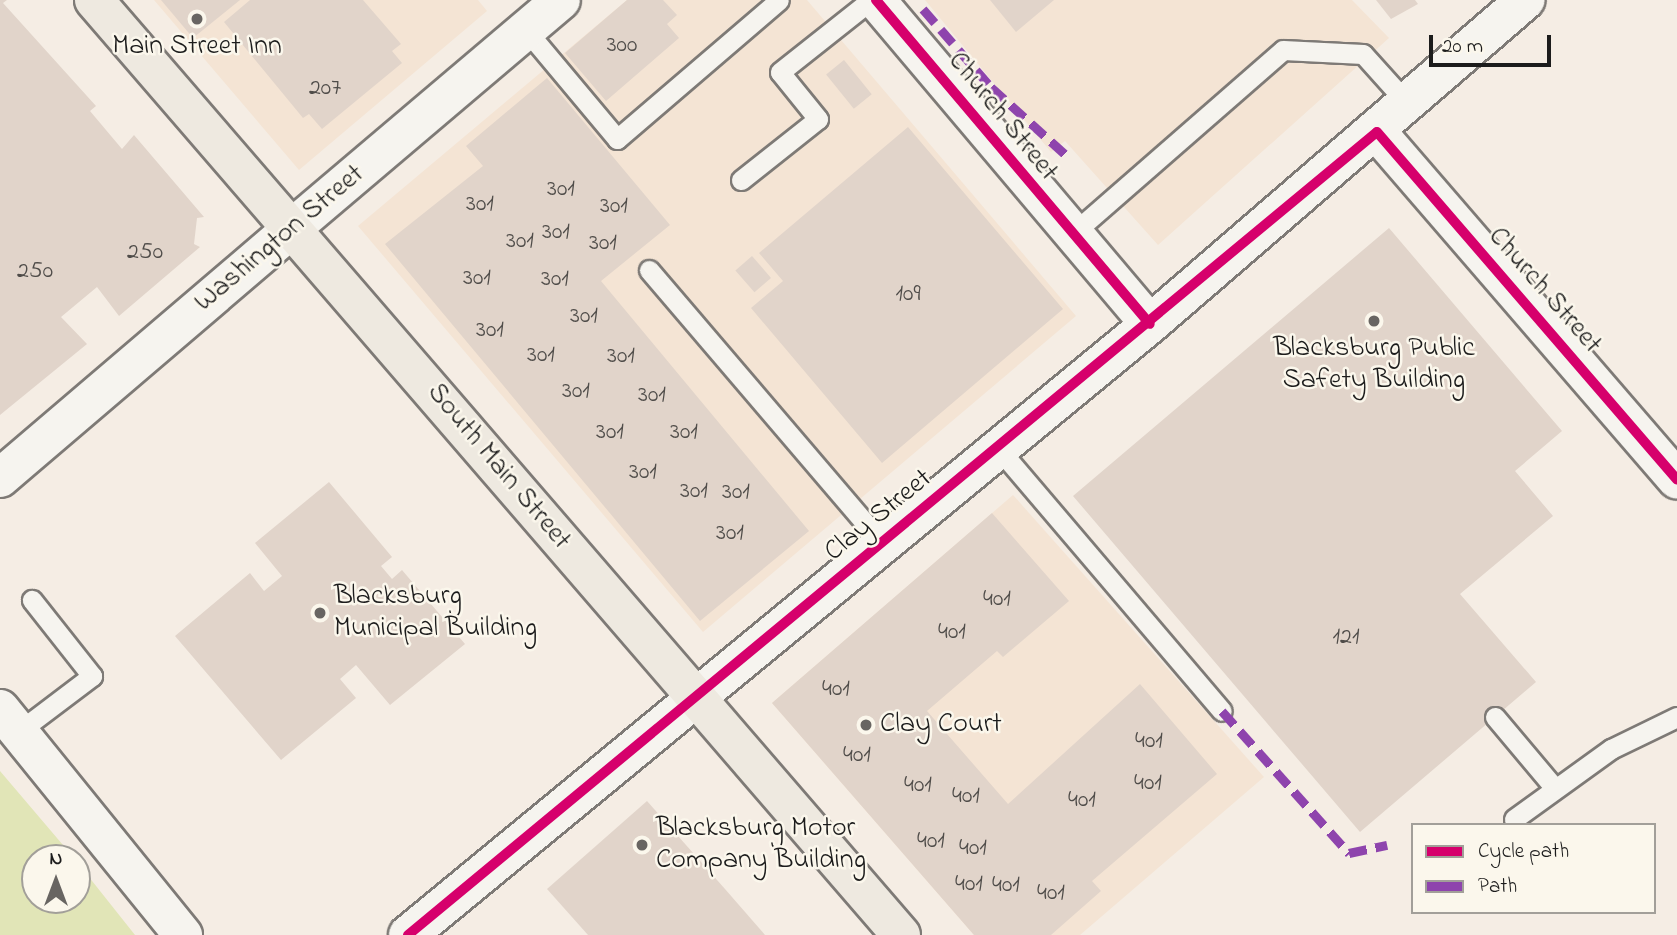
<!DOCTYPE html>
<html>
<head>
<meta charset="utf-8">
<style>
	body { margin:0 }
	#map { position:relative; width:1677px; height:935px; overflow:hidden; background:#f5ede4; font-family:"Indie Flower",sans-serif }
	div>[style] { position:absolute }
	.built>* { inset:0; background:#f4e4d4 }
	.green>* { inset:0; background:#e1e5b7 }
	.building>* { inset:0; background:#e1d4ca; transform-origin:0 0 }
	.roads { filter:drop-shadow(2px 0 #7e7a76) drop-shadow(-2px 0 #7e7a76) drop-shadow(0 2px #7e7a76) drop-shadow(0 -2px #7e7a76) }
	.service>* { height:19px; margin:-9.5px; padding:0 9.5px; transform-origin:9.5px; border-radius:9.5px; background:#f6f4ef }
	.minor>* { height:38px; margin:-19px; padding:0 19px; transform-origin:19px; border-radius:19px; background:#f6f4ef }
	.tertiary>* { height:38px; margin:-19px; padding:0 19px; transform-origin:19px; border-radius:19px; background:#f6f4ef }
	.secondary>* { height:38px; margin:-19px; padding:0 19px; transform-origin:19px; border-radius:19px; background:#f6f4ef }
	.primary>* { height:38px; margin:-19px; padding:0 19px; transform-origin:19px; border-radius:19px; background:#eee9e0 }
	.quiet>* { height:9px; margin-top:-4.5px; transform-origin:0; background:repeating-linear-gradient(90deg,#8e44ad 0 18px,transparent 0 27px) }
	.cycleway>* { height:10px; margin:-5px; padding:0 5px; transform-origin:5px; border-radius:5px; background:#d6006c }
	.dots>* { width:19px; height:19px; translate:-50% -50%; box-sizing:border-box; border:4px solid #fbf7ec; border-radius:50% }
	span { translate:-50% -50%; white-space:nowrap; text-align:center; line-height:1.15; -webkit-text-stroke:5px #fbf7ec; paint-order:stroke }
	.number-label { font-size:24px; color:#4f4c49 }
	.number-label span { -webkit-text-stroke-width:0 }
	.poi-label { font-size:28px; color:#1c1c1c }
	.left { translate:0 -50%; text-align:left }
	.street-label { font-size:28px; color:#1c1c1c }
	.legend { position:absolute; left:1411px; top:823px; width:245px; height:91px; box-sizing:border-box; background:#fbf7ec; border:2px solid #a29f99; margin:0; padding:9px 12px; list-style:none; font-size:21px; color:#1c1c1c }
	.legend li { display:flex; align-items:center; gap:14px; height:35px }
	.legend b { width:35px; border:2px solid #a29f99 }
	.north { position:absolute; left:21px; top:844px; width:70px; height:70px; box-sizing:border-box; background:#fbf7ec; border:2px solid #a29f99; border-radius:50%; rotate:0deg; font-size:19px; font-weight:700; line-height:28px; text-align:center; color:#1c1c1c }
	.north::after { content:''; display:block; margin:auto; width:24px; height:32px; background:#686562; clip-path:polygon(50% 0,100% 100%,50% 72%,0 100%) }
	.scale { position:absolute; left:1429px; top:35px; width:122px; height:32px; box-sizing:border-box; border:4px solid #1c1c1c; border-top:0; padding-left:9px; font-size:21px; line-height:24px; white-space:nowrap; color:#1c1c1c; -webkit-text-stroke:5px #fbf7ec; paint-order:stroke }
</style>
</head>
<body>
<div id="map">
	<div class="built">
		<div style="clip-path:polygon(154px 0,478px 0,487px 11px,299px 170px)"></div>
		<div style="clip-path:polygon(627px 0,807px 0,1076px 316px,703px 632px,358px 226px)"></div>
		<div style="clip-path:polygon(925px 0,1352px 0,1389px 38px,1158px 245px,1065px 141px,1051px 152px)"></div>
		<div style="clip-path:polygon(1013px 495px,1264px 777px,1080px 935px,974px 935px,772px 703px)"></div>
	</div>
	<div class="green">
		<div style="clip-path:polygon(0 771px,74px 858px,35px 858px,35px 900px,77px 900px,77px 862px,135px 935px,0 935px)"></div>
	</div>
	<div class="building">
		<div style="clip-path:polygon(0 0,7px 0,3px 3px,96px 106px,90px 111px,122px 149px,134px 135px,204px 217px,197px 218px,194px 244px,200px 247px,119px 316px,97px 287px,61px 317px,87px 344px,0 415px)"></div>
		<div style="clip-path:polygon(161px 0,240px 0,193px 38px)"></div>
		<div style="clip-path:polygon(250px 0,363px 0,401px 44px,392px 51px,402px 63px,322px 129px,309px 114px,303px 118px,224px 22px)"></div>
		<div style="clip-path:polygon(627px 0,663px 0,677px 15px,667px 24px,679px 38px,606px 101px,565px 53px)"></div>
		<div style="clip-path:polygon(990px 0,1054px 0,1016px 32px)"></div>
		<div style="clip-path:polygon(1376px 0,1415px 0,1418px 4px,1391px 19px)"></div>
		<div style="left:844px;top:60px;width:44px;height:23px;rotate:51deg"></div>
		<div style="clip-path:polygon(547px 78px,670px 225px,601px 281px,809px 531px,700px 621px,385px 244px,483px 166px,466px 146px)"></div>
		<div style="clip-path:polygon(908px 127px,1063px 309px,882px 463px,751px 308px,783px 281px,759px 253px)"></div>
		<div style="clip-path:polygon(1389px 228px,1562px 431px,1515px 471px,1553px 516px,1460px 594px,1536px 682px,1360px 832px,1073px 496px)"></div>
		<div style="left:752px;top:256px;width:29px;height:22px;rotate:49deg"></div>
		<div style="clip-path:polygon(329px 482px,392px 557px,381px 566px,392px 579px,402px 570px,465px 644px,390px 705px,356px 665px,340px 679px,356px 698px,281px 760px,175px 636px,250px 573px,264px 591px,282px 576px,255px 543px)"></div>
		<div style="clip-path:polygon(992px 513px,1069px 601px,1003px 657px,997px 651px,927px 711px,1008px 804px,1140px 684px,1217px 774px,1092px 881px,1101px 891px,1051px 935px,974px 935px,772px 703px)"></div>
		<div style="clip-path:polygon(647px 801px,725px 889px,765px 935px,588px 935px,547px 889px)"></div>
	</div>
	<div class="roads">
		<div class="service">
			<div style="left:526px;top:30px;width:142px;rotate:50.1deg"></div>
			<div style="left:617px;top:139px;width:213px;rotate:-40.6deg"></div>
			<div style="left:741px;top:180px;width:98px;rotate:-38.4deg"></div>
			<div style="left:818px;top:119px;width:60px;rotate:-129deg"></div>
			<div style="left:780px;top:72px;width:116px;rotate:-38.4deg"></div>
			<div style="left:1071px;top:235px;width:281px;rotate:-41.1deg"></div>
			<div style="left:1283px;top:50px;width:80px;rotate:2.9deg"></div>
			<div style="left:1363px;top:54px;width:67px;rotate:48deg"></div>
			<div style="left:649px;top:270px;width:359px;rotate:49.5deg"></div>
			<div style="left:998px;top:448px;width:345px;rotate:49.6deg"></div>
			<div style="left:1495px;top:717px;width:90px;rotate:50deg"></div>
			<div style="left:18px;top:732px;width:93px;rotate:-37.1deg"></div>
			<div style="left:92px;top:676px;width:97px;rotate:-128.3deg"></div>
			<div style="left:1514px;top:819px;width:120px;rotate:-35.8deg"></div>
			<div style="left:1611px;top:749px;width:73px;rotate:-25.9deg"></div>
		</div>
		<div class="minor">
			<div style="left:876px;top:0;width:424px;rotate:49.8deg"></div>
			<div style="left:1377px;top:132px;width:459px;rotate:49.2deg"></div>
			<div style="left:290px;top:230px;width:355px;rotate:-40.3deg"></div>
		</div>
		<div class="tertiary">
			<div style="left:0;top:709px;width:291px;rotate:51deg"></div>
			<div style="left:408px;top:935px;width:961px;rotate:-39.47deg"></div>
			<div style="left:1150px;top:324px;width:496px;rotate:-40.8deg"></div>
		</div>
		<div class="secondary">
			<div style="left:0;top:478px;width:382px;rotate:-40.5deg"></div>
		</div>
		<div class="primary">
			<div style="left:94px;top:0;width:1235px;rotate:49.2deg"></div>
		</div>
	</div>
	<div class="quiet">
		<div style="left:923px;top:9px;width:103px;rotate:48.9deg"></div>
		<div style="left:991px;top:87px;width:103px;rotate:42.2deg"></div>
		<div style="left:1222px;top:711px;width:191px;rotate:48.2deg"></div>
		<div style="left:1349px;top:853px;width:39px;rotate:-12deg"></div>
	</div>
	<div class="cycleway">
		<div style="left:876px;top:0;width:424px;rotate:49.8deg"></div>
		<div style="left:408px;top:935px;width:1258px;rotate:-39.65deg"></div>
		<div style="left:1377px;top:132px;width:459px;rotate:49.2deg"></div>
	</div>
	<div class="dots">
		<div style="left:197px;top:19px;background:#686562"></div>
		<div style="left:1374px;top:321px;background:#686562"></div>
		<div style="left:320px;top:613px;background:#686562"></div>
		<div style="left:866px;top:725px;background:#686562"></div>
		<div style="left:642px;top:845px;background:#686562"></div>
	</div>
	<div class="number-label">
		<span style="left:622px;top:46px">300</span>
		<span style="left:325px;top:89px">207</span>
		<span style="left:561px;top:190px">301</span>
		<span style="left:480px;top:205px">301</span>
		<span style="left:614px;top:207px">301</span>
		<span style="left:556px;top:233px">301</span>
		<span style="left:520px;top:242px">301</span>
		<span style="left:603px;top:244px">301</span>
		<span style="left:145px;top:253px">250</span>
		<span style="left:35px;top:272px">250</span>
		<span style="left:477px;top:279px">301</span>
		<span style="left:555px;top:280px">301</span>
		<span style="left:908px;top:295px">109</span>
		<span style="left:584px;top:317px">301</span>
		<span style="left:490px;top:331px">301</span>
		<span style="left:541px;top:356px">301</span>
		<span style="left:621px;top:357px">301</span>
		<span style="left:576px;top:392px">301</span>
		<span style="left:652px;top:396px">301</span>
		<span style="left:610px;top:433px">301</span>
		<span style="left:684px;top:433px">301</span>
		<span style="left:643px;top:473px">301</span>
		<span style="left:694px;top:492px">301</span>
		<span style="left:736px;top:493px">301</span>
		<span style="left:730px;top:534px">301</span>
		<span style="left:997px;top:600px">401</span>
		<span style="left:952px;top:633px">401</span>
		<span style="left:1346px;top:638px">121</span>
		<span style="left:836px;top:690px">401</span>
		<span style="left:1149px;top:742px">401</span>
		<span style="left:857px;top:756px">401</span>
		<span style="left:1148px;top:784px">401</span>
		<span style="left:918px;top:786px">401</span>
		<span style="left:966px;top:797px">401</span>
		<span style="left:1082px;top:801px">401</span>
		<span style="left:931px;top:842px">401</span>
		<span style="left:973px;top:849px">401</span>
		<span style="left:969px;top:885px">401</span>
		<span style="left:1006px;top:886px">401</span>
		<span style="left:1051px;top:894px">401</span>
	</div>
	<div class="poi-label">
		<span style="left:197px;top:47px">Main Street Inn</span>
		<span style="left:1374px;top:365px">Blacksburg Public<br>Safety Building</span>
		<span class="left" style="left:334px;top:613px">Blacksburg<br>Municipal Building</span>
		<span class="left" style="left:880px;top:725px">Clay Court</span>
		<span class="left" style="left:656px;top:845px">Blacksburg Motor<br>Company Building</span>
	</div>
	<div class="street-label">
		<span style="left:1002px;top:117px;rotate:51deg">Church Street</span>
		<span style="left:280px;top:239px;rotate:-40deg">Washington Street</span>
		<span style="left:1544px;top:291px;rotate:49deg">Church Street</span>
		<span style="left:498px;top:467px;rotate:50deg">South Main Street</span>
		<span style="left:879px;top:516px;rotate:-39deg">Clay Street</span>
	</div>
	<ul class="legend">
	<li><b style="height:9px;background:#d6006c"></b>Cycle path</li>
	<li><b style="height:9px;background:#8e44ad"></b>Path</li>
	</ul>
	<div class="north">N</div>
	<div class="scale">20 m</div>
</div>
</body>
</html>
